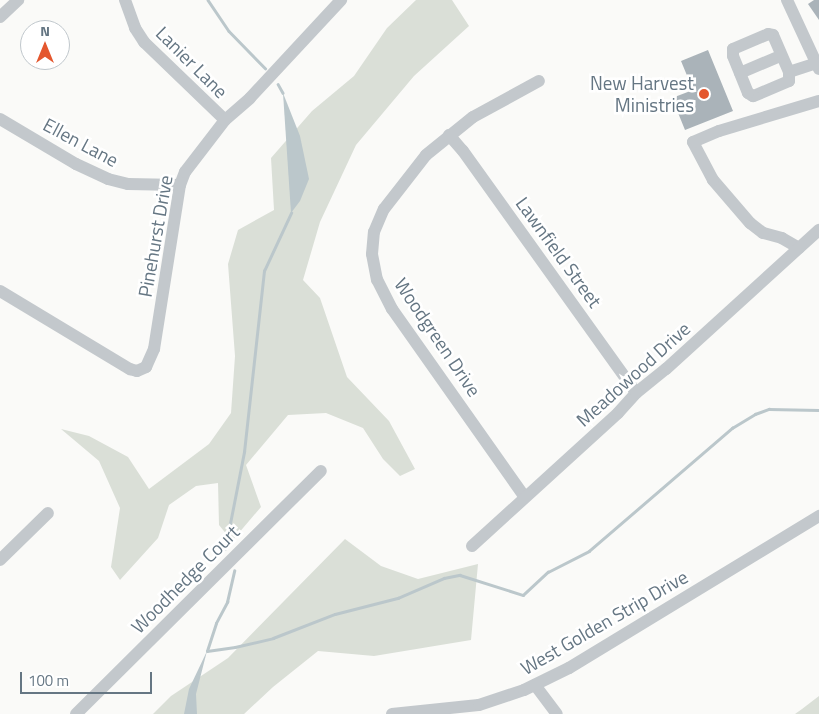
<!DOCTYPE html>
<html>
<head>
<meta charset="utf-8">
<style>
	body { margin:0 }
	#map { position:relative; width:819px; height:714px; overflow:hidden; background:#fafaf8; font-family:"Titillium Web",sans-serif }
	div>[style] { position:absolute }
	.green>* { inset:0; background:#dadfd7 }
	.water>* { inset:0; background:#bbc7cb }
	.stream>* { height:2.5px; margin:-1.25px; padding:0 1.25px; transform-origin:1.25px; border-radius:1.25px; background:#bbc7cb }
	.building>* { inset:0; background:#aab3b9 }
	.minor>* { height:12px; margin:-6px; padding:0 6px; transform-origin:6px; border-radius:6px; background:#c3c8cc }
	.dots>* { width:14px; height:14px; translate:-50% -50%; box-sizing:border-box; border:2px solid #fff; border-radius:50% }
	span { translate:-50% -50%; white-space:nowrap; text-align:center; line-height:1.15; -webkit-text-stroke:5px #fff; paint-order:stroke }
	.street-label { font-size:19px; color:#657683 }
	.poi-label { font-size:19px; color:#657683 }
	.right { translate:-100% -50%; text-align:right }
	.north { position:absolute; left:20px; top:20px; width:50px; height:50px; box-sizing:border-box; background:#fff; border:1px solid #c1c8cd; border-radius:50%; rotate:0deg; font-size:14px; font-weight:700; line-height:20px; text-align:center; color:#657683 }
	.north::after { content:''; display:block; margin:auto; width:18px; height:22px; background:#e4572e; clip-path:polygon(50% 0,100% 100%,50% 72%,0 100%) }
	.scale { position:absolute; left:20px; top:672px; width:132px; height:22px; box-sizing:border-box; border:2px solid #657683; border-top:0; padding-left:6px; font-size:15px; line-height:18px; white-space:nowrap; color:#657683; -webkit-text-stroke:4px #fff; paint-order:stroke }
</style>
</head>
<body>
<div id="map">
	<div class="green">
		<div style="clip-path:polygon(416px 0,452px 0,469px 26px,414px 76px,356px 145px,320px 222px,303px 280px,320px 298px,347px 377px,389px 421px,415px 469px,400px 476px,383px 459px,363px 428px,326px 413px,288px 415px,246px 465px,261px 507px,232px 541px,219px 525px,218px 483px,196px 486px,169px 505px,158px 538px,120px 580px,111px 567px,120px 508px,99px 461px,61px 429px,89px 436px,128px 457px,149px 489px,209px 444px,231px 413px,235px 356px,228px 264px,238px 230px,274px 210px,271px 158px,312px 111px,354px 76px,387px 28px)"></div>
		<div style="clip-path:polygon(345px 539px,381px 566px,418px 579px,478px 564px,471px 640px,374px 656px,318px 651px,273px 687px,244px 714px,153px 714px,171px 696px,228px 658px)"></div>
		<div style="clip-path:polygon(819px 696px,819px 714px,795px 714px,802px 709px)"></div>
	</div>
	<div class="water">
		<div style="clip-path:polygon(283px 93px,300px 136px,309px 179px,300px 201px,291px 213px)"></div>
		<div style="clip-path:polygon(207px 651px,196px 694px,197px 714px,184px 714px,189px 689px)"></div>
	</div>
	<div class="stream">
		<div style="left:208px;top:0;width:37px;rotate:56deg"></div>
		<div style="left:229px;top:31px;width:52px;rotate:45.8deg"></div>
		<div style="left:278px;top:84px;width:10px;rotate:61deg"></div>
		<div style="left:225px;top:549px;width:99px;rotate:-78.9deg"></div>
		<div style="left:244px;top:452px;width:182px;rotate:-83.7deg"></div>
		<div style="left:264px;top:271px;width:64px;rotate:-65deg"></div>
		<div style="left:207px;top:651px;width:28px;rotate:-8deg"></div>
		<div style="left:235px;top:647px;width:39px;rotate:-13deg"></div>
		<div style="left:273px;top:638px;width:66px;rotate:-21.2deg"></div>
		<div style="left:335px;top:614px;width:65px;rotate:-14.3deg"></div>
		<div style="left:398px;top:598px;width:50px;rotate:-23.5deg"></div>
		<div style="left:444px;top:578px;width:16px;rotate:-11deg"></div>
		<div style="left:460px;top:575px;width:66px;rotate:17.6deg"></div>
		<div style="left:523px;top:595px;width:34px;rotate:-43deg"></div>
		<div style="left:548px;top:572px;width:46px;rotate:-27.1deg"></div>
		<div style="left:589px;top:551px;width:189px;rotate:-40.7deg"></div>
		<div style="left:732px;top:428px;width:27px;rotate:-31deg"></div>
		<div style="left:755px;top:414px;width:15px;rotate:-20deg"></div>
		<div style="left:769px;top:409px;width:50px;rotate:1.1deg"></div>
		<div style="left:207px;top:651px;width:29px;rotate:-72deg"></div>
		<div style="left:216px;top:623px;width:24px;rotate:-62deg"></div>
		<div style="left:227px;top:602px;width:32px;rotate:-77deg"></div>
	</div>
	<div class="building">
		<div style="clip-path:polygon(814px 0,819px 0,819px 20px,808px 4px)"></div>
		<div style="clip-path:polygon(708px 50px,733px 111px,685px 130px,672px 98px,693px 90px,681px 61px)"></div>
	</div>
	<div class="minor">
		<div style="left:125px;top:0;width:30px;rotate:70deg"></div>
		<div style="left:135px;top:28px;width:17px;rotate:57deg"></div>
		<div style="left:144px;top:42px;width:112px;rotate:43.9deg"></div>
		<div style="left:787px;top:0;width:76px;rotate:65.1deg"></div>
		<div style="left:0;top:17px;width:25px;rotate:-43deg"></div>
		<div style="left:768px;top:34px;width:5px;rotate:11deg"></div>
		<div style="left:773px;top:35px;width:40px;rotate:66.6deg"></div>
		<div style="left:789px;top:72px;width:9px;rotate:90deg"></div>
		<div style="left:789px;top:81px;width:39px;rotate:157deg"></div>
		<div style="left:753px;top:96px;width:6px;rotate:-149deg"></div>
		<div style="left:748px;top:93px;width:40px;rotate:-112deg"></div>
		<div style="left:733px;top:56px;width:7px;rotate:-90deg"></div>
		<div style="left:733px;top:49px;width:38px;rotate:-23deg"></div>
		<div style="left:789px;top:72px;width:28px;rotate:-18deg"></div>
		<div style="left:740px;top:73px;width:43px;rotate:-23deg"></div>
		<div style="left:0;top:119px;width:88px;rotate:30.6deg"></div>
		<div style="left:76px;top:164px;width:35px;rotate:25deg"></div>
		<div style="left:108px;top:179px;width:21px;rotate:14deg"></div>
		<div style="left:128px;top:184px;width:52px;rotate:1.1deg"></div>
		<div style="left:449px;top:135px;width:21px;rotate:49deg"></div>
		<div style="left:463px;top:151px;width:297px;rotate:54.4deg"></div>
		<div style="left:799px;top:248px;width:20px;rotate:-150deg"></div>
		<div style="left:782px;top:238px;width:20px;rotate:-165deg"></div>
		<div style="left:763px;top:233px;width:16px;rotate:-142deg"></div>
		<div style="left:750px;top:223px;width:57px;rotate:-130.7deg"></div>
		<div style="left:713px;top:180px;width:43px;rotate:-117.8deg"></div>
		<div style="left:693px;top:142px;width:28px;rotate:-23deg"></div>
		<div style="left:719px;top:131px;width:104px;rotate:-16.7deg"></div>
		<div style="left:0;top:291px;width:152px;rotate:31deg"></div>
		<div style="left:130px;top:369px;width:7px;rotate:16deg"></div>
		<div style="left:137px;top:371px;width:10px;rotate:-24deg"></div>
		<div style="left:146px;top:367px;width:20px;rotate:-66deg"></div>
		<div style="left:154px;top:349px;width:166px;rotate:-81deg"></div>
		<div style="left:180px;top:185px;width:14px;rotate:-69deg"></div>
		<div style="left:185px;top:172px;width:66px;rotate:-52.4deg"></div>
		<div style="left:225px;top:120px;width:33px;rotate:-41deg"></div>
		<div style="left:250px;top:98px;width:134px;rotate:-47.1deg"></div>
		<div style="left:524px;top:496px;width:229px;rotate:-125.2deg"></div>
		<div style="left:392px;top:309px;width:33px;rotate:-117deg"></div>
		<div style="left:377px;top:280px;width:26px;rotate:-101deg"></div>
		<div style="left:372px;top:254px;width:22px;rotate:-85deg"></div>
		<div style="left:374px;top:232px;width:25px;rotate:-67deg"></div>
		<div style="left:384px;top:209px;width:68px;rotate:-52.1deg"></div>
		<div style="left:426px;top:155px;width:60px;rotate:-39deg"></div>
		<div style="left:473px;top:117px;width:75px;rotate:-28.6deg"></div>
		<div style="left:472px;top:546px;width:197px;rotate:-42.3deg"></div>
		<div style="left:618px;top:413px;width:27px;rotate:-48deg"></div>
		<div style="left:636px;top:393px;width:38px;rotate:-39deg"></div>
		<div style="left:666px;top:369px;width:207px;rotate:-42.3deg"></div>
		<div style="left:0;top:560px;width:67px;rotate:-44.4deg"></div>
		<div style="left:535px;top:685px;width:36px;rotate:53deg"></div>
		<div style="left:76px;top:714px;width:345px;rotate:-44.8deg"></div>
		<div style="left:392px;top:714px;width:87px;rotate:-5.9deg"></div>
		<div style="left:479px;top:705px;width:47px;rotate:-18.4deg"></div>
		<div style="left:524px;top:690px;width:50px;rotate:-26.1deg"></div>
		<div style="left:569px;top:668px;width:293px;rotate:-31.3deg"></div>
	</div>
	<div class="dots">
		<div style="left:704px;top:94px;background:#e4572e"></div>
	</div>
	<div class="street-label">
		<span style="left:192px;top:62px;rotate:45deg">Lanier Lane</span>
		<span style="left:81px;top:142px;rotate:28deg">Ellen Lane</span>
		<span style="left:155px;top:236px;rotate:-80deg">Pinehurst Drive</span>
		<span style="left:559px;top:252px;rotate:54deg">Lawnfield Street</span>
		<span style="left:438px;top:337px;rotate:56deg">Woodgreen Drive</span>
		<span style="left:633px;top:374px;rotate:-42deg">Meadowood Drive</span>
		<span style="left:185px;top:579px;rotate:-45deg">Woodhedge Court</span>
		<span style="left:604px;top:622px;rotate:-30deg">West Golden Strip Drive</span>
	</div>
	<div class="poi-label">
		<span class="right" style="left:694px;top:94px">New Harvest<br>Ministries</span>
	</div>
	<div class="north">N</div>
	<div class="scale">100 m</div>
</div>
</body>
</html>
